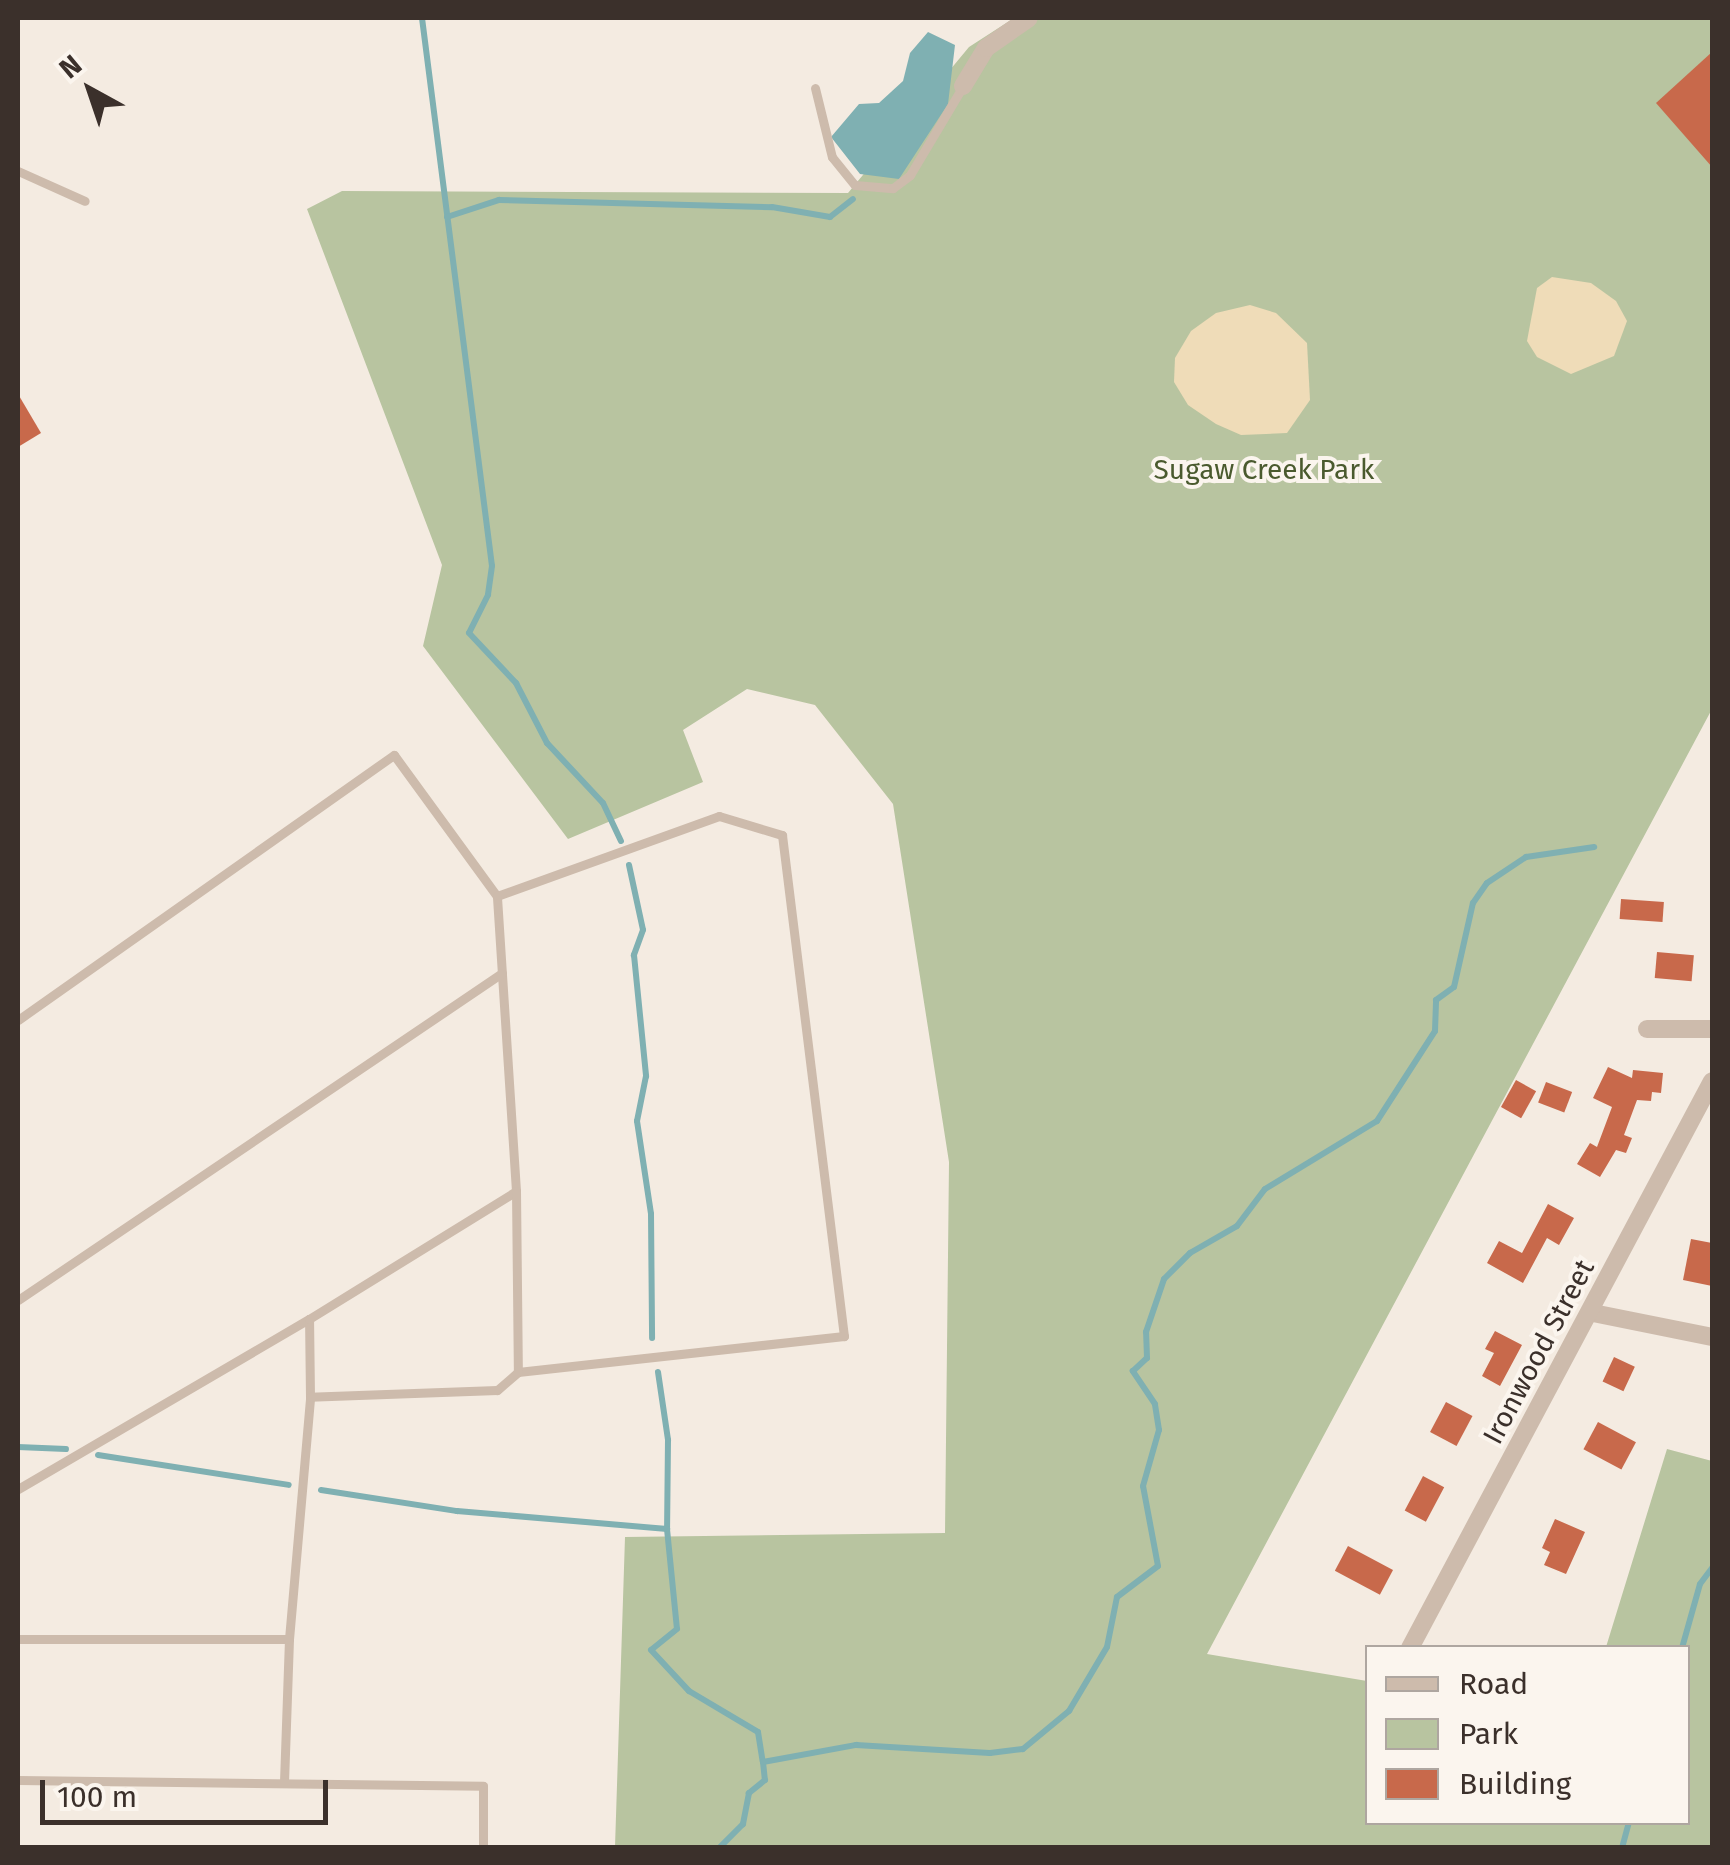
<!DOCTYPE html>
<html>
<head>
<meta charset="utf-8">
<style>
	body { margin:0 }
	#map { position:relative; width:1730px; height:1865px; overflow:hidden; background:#f4ebe1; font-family:"Fira Sans",sans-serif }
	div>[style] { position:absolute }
	.green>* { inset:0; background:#b8c4a0 }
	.sand>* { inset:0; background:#efdcb8 }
	.water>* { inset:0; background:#7fb0b2 }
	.stream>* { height:6px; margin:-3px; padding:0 3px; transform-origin:3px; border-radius:3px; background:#7fb0b2 }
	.building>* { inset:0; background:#c8694b; transform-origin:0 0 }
	.lane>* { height:9px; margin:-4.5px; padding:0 4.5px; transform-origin:4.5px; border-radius:4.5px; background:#cdbbac }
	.street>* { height:18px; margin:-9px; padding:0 9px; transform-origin:9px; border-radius:9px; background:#cdbbac }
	span { translate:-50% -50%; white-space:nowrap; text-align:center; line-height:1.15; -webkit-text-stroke:8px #fbf5ee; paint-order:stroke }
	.park-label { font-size:28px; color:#4a5a2e }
	.street-label { font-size:28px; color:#3b302b }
	.frame { position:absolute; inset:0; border:20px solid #3b302b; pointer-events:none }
	.legend { position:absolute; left:1365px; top:1645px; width:325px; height:180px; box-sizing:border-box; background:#fbf5ee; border:2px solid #aea6a0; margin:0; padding:12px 18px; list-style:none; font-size:30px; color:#3b302b }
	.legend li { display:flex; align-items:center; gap:20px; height:50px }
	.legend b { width:50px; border:2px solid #aea6a0 }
	.north { position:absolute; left:40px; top:40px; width:100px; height:100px; -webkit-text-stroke:8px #fbf5ee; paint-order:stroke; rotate:320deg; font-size:28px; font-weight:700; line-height:40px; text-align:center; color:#3b302b }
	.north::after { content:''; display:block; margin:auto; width:35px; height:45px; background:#3b302b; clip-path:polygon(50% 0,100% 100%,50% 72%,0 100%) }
	.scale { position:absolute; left:40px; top:1780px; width:288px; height:45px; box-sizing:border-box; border:5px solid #3b302b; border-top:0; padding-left:12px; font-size:30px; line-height:35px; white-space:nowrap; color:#3b302b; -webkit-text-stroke:8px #fbf5ee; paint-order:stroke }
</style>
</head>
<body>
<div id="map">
	<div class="green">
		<div style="clip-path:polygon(1014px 18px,1712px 18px,1712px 709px,1207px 1654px,1367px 1681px,1368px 1822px,1688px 1822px,1688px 1648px,1606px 1647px,1667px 1449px,1712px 1461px,1712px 1847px,615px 1847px,625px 1537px,945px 1533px,949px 1162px,893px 804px,815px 705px,747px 689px,683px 730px,703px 782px,568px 839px,423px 646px,442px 565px,307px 209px,342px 191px,848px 193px,969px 47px)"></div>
	</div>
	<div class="sand">
		<div style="clip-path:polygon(1552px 277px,1591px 283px,1616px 301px,1627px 321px,1614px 356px,1571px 374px,1537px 357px,1527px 341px,1537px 288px)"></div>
		<div style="clip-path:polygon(1250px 305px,1276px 313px,1307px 343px,1310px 400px,1287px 433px,1241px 435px,1216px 424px,1188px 405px,1174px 382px,1175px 358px,1191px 331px,1216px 313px)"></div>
	</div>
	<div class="water">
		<div style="clip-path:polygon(928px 32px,955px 45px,948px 104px,899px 179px,860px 174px,831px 137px,859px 104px,879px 103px,903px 81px,910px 53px)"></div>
	</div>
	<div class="stream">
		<div style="left:422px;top:18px;width:552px;rotate:82.72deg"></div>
		<div style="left:492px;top:566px;width:29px;rotate:98deg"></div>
		<div style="left:488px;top:595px;width:42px;rotate:116.6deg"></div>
		<div style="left:469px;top:633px;width:69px;rotate:46.8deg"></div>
		<div style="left:516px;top:683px;width:68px;rotate:62.7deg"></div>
		<div style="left:547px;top:743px;width:82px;rotate:47deg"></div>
		<div style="left:603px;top:803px;width:42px;rotate:64.7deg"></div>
		<div style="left:447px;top:217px;width:55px;rotate:-18.1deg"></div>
		<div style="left:499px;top:200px;width:273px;rotate:1.5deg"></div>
		<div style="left:772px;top:207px;width:59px;rotate:9.8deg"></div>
		<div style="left:830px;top:217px;width:29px;rotate:-38deg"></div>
		<div style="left:629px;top:865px;width:66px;rotate:77.8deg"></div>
		<div style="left:643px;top:930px;width:27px;rotate:110deg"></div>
		<div style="left:634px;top:955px;width:122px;rotate:84.3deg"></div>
		<div style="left:646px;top:1076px;width:46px;rotate:101.3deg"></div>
		<div style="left:637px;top:1121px;width:94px;rotate:81.4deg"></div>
		<div style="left:651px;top:1214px;width:124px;rotate:89.5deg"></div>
		<div style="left:658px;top:1372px;width:69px;rotate:81.6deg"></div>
		<div style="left:668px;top:1440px;width:89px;rotate:90.6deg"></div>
		<div style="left:667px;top:1529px;width:100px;rotate:84.3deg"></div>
		<div style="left:677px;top:1629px;width:33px;rotate:141deg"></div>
		<div style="left:651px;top:1650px;width:56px;rotate:47.2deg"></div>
		<div style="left:689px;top:1691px;width:80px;rotate:30.7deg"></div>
		<div style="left:758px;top:1732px;width:30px;rotate:81deg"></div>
		<div style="left:763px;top:1762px;width:18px;rotate:84deg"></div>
		<div style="left:765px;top:1780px;width:21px;rotate:141deg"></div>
		<div style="left:749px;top:1793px;width:32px;rotate:101deg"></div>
		<div style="left:743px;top:1824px;width:34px;rotate:135deg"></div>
		<div style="left:18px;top:1447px;width:48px;rotate:2.4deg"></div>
		<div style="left:98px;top:1455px;width:193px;rotate:8.9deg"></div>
		<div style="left:321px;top:1490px;width:138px;rotate:8.8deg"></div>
		<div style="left:457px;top:1511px;width:211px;rotate:4.9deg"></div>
		<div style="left:1682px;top:1648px;width:66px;rotate:-74.3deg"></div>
		<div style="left:1700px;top:1584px;width:20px;rotate:-53deg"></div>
		<div style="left:763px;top:1762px;width:95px;rotate:-10.4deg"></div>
		<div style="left:856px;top:1745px;width:134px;rotate:3.4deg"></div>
		<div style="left:990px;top:1753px;width:33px;rotate:-7deg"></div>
		<div style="left:1023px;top:1749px;width:60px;rotate:-39.6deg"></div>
		<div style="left:1069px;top:1711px;width:74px;rotate:-59.3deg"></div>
		<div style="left:1107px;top:1647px;width:51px;rotate:-78.7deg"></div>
		<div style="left:1117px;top:1597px;width:51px;rotate:-37.1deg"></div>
		<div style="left:1158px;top:1566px;width:81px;rotate:-100.6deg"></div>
		<div style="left:1143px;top:1486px;width:58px;rotate:-74.1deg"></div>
		<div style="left:1159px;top:1430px;width:26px;rotate:-99deg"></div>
		<div style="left:1155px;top:1404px;width:40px;rotate:-124deg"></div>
		<div style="left:1133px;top:1371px;width:19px;rotate:-43deg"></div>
		<div style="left:1147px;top:1358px;width:26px;rotate:-92deg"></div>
		<div style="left:1146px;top:1332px;width:56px;rotate:-71.2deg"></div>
		<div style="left:1164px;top:1279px;width:37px;rotate:-45deg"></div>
		<div style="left:1190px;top:1253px;width:54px;rotate:-29.9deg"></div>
		<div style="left:1237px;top:1226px;width:46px;rotate:-52.9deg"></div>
		<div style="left:1265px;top:1189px;width:131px;rotate:-31.3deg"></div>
		<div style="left:1377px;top:1121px;width:107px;rotate:-57.2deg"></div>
		<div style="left:1435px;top:1031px;width:31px;rotate:-88deg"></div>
		<div style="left:1436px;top:1000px;width:22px;rotate:-36deg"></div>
		<div style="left:1454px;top:987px;width:86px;rotate:-77.3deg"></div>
		<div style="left:1473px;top:903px;width:24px;rotate:-55deg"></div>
		<div style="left:1487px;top:883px;width:47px;rotate:-33.7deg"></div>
		<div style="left:1526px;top:857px;width:69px;rotate:-8.4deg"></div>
		<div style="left:1622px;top:1848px;width:27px;rotate:-75deg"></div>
	</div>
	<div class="building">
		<div style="clip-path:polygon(1712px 52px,1712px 167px,1656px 103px)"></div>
		<div style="clip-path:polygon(18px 394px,41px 433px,18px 447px)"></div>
		<div style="left:1621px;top:899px;width:43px;height:20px;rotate:4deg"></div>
		<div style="left:1657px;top:952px;width:37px;height:26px;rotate:5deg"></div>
		<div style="clip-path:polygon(1608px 1067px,1632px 1078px,1633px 1070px,1663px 1073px,1661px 1093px,1652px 1092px,1651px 1101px,1637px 1100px,1624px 1135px,1632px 1138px,1626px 1153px,1616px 1150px,1600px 1177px,1577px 1164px,1590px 1143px,1597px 1147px,1612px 1107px,1593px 1098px)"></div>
		<div style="left:1516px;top:1080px;width:23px;height:31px;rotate:29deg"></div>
		<div style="left:1546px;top:1082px;width:28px;height:22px;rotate:21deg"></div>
		<div style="clip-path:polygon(1548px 1204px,1574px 1218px,1559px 1245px,1547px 1238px,1523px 1283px,1487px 1263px,1499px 1241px,1522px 1253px)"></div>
		<div style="clip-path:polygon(1691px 1239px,1712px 1243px,1712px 1286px,1683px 1280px)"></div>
		<div style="clip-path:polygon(1495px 1331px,1522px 1345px,1500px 1386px,1482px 1376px,1494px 1353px,1485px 1349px)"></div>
		<div style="left:1614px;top:1357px;width:23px;height:27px;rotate:25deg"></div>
		<div style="left:1446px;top:1402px;width:30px;height:34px;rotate:28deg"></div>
		<div style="left:1598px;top:1422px;width:43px;height:31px;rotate:28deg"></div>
		<div style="left:1423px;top:1476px;width:24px;height:39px;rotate:28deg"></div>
		<div style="clip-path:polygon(1555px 1519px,1585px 1532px,1566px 1574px,1544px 1565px,1550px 1552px,1542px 1548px)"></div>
		<div style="left:1348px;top:1546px;width:51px;height:28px;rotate:28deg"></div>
	</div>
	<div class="lane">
		<div style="left:815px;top:88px;width:71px;rotate:76.2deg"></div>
		<div style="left:832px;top:157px;width:36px;rotate:51deg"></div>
		<div style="left:855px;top:185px;width:38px;rotate:5deg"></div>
		<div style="left:893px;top:188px;width:21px;rotate:-37deg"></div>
		<div style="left:910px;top:175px;width:104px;rotate:-59.2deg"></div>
		<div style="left:18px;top:171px;width:73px;rotate:24.1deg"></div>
		<div style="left:18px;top:1020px;width:460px;rotate:-35.2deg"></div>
		<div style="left:394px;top:755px;width:175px;rotate:53.9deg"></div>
		<div style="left:516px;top:1191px;width:296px;rotate:-93.7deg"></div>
		<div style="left:497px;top:896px;width:236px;rotate:-19.8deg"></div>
		<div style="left:719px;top:816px;width:66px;rotate:16.8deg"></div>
		<div style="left:782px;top:835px;width:505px;rotate:82.95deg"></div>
		<div style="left:844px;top:1336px;width:328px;rotate:173.7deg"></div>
		<div style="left:18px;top:1300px;width:584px;rotate:-34.04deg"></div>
		<div style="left:18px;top:1489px;width:337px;rotate:-30.3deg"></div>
		<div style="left:18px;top:1639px;width:271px"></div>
		<div style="left:289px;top:1639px;width:144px;rotate:92deg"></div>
		<div style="left:289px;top:1639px;width:243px;rotate:-85deg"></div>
		<div style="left:310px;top:1397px;width:78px;rotate:-90.7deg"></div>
		<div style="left:309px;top:1319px;width:243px;rotate:-31.7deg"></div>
		<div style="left:516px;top:1191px;width:181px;rotate:89.4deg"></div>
		<div style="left:518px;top:1372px;width:28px;rotate:139deg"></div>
		<div style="left:497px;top:1390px;width:187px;rotate:177.9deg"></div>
		<div style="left:18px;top:1780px;width:465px;rotate:0.7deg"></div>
		<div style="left:483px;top:1786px;width:62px;rotate:90deg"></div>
	</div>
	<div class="street">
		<div style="left:963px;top:86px;width:44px;rotate:-58.8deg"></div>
		<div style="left:986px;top:48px;width:52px;rotate:-34.9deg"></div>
		<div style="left:1647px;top:1029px;width:65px"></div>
		<div style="left:1593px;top:1313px;width:121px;rotate:11.4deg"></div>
		<div style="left:1410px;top:1648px;width:642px;rotate:-61.96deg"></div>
	</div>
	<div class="park-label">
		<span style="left:1264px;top:470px">Sugaw Creek Park</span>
	</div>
	<div class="street-label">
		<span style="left:1539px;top:1352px;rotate:-62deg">Ironwood Street</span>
	</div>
	<div class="frame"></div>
	<ul class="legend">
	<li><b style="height:12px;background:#cdbbac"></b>Road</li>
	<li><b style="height:28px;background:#b8c4a0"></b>Park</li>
	<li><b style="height:28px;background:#c8694b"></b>Building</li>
	</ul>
	<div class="north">N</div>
	<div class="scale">100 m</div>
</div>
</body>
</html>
